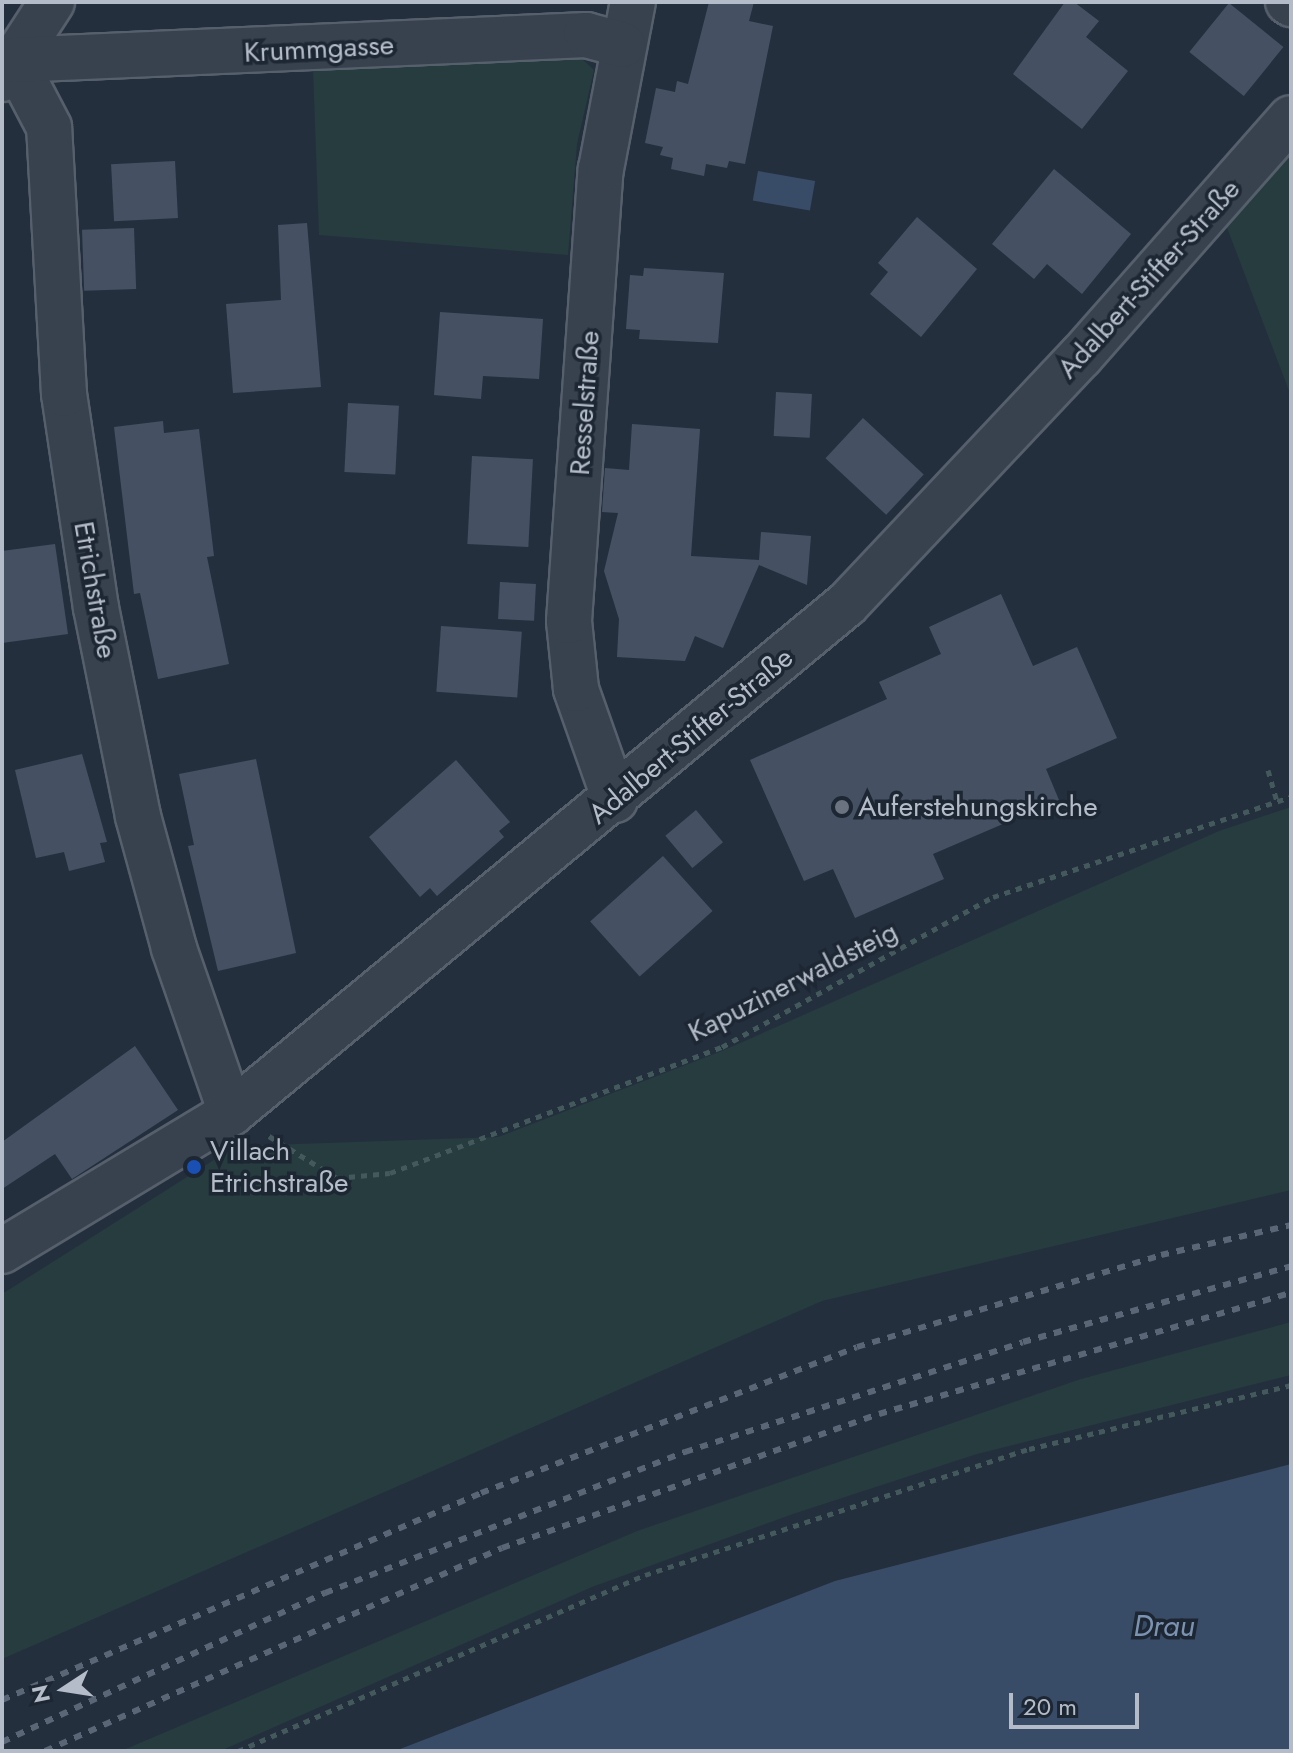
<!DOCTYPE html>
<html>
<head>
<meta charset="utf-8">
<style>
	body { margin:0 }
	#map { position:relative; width:1293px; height:1753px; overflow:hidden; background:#242f3e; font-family:Jost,sans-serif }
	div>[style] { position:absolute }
	.green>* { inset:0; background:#263c3f }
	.water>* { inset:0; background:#394c67; transform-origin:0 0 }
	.building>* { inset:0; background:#455162; transform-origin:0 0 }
	.path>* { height:5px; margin-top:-2.5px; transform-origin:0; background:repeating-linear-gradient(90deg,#44595c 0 6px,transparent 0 12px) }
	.roads { filter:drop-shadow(2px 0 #565f6c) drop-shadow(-2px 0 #565f6c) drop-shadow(0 2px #565f6c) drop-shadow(0 -2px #565f6c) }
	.minor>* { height:44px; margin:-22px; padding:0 22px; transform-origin:22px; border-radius:22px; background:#38414e }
	.rail>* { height:6px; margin-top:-3px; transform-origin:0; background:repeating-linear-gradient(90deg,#5a6575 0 8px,transparent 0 16px) }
	.dots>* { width:22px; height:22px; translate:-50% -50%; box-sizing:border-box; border:4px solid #1d2633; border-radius:50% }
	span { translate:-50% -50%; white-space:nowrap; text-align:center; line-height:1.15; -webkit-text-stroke:7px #1d2633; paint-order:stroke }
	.street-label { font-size:28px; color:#b4bcc9 }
	.poi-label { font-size:28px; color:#b4bcc9 }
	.left { translate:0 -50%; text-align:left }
	.water-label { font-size:30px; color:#7c92b1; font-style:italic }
	.frame { position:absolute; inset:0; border:4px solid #b4bcc9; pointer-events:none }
	.north { position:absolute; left:24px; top:1649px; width:80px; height:80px; -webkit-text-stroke:6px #1d2633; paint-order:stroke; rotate:258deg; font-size:22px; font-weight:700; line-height:32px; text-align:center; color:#b4bcc9 }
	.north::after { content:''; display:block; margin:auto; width:28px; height:36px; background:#b4bcc9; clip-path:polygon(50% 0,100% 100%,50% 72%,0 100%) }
	.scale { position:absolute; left:1009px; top:1693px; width:130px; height:36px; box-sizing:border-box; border:4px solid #b4bcc9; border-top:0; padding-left:10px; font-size:24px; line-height:28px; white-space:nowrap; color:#b4bcc9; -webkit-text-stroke:6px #1d2633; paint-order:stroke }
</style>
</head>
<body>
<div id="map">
	<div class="green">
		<div style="clip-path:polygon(559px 52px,581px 58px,594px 70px,577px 144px,568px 255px,319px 235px,313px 69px)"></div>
		<div style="clip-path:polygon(1291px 150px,1291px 396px,1226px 225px)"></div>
		<div style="clip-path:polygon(1291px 807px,1291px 1190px,822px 1301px,2px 1659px,2px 1294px,236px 1146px,498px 1137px,722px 1051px,1219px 831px)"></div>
		<div style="clip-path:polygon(1291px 1322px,1291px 1375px,977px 1454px,793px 1514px,592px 1587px,220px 1751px,121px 1751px,637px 1531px,1081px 1379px)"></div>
	</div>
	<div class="water">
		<div style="left:758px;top:171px;width:58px;height:30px;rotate:10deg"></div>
		<div style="clip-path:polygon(1291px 1464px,1291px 1751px,395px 1751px,835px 1581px)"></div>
	</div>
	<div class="building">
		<div style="clip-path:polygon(709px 2px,754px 2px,749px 21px,773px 26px,745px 164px,729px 161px,727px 168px,706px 164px,704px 176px,671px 169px,673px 158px,660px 155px,663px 147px,645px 143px,656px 88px,675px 92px,677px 81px,688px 84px)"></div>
		<div style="clip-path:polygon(1065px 2px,1074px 2px,1099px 21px,1086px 37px,1128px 71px,1082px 129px,1013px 74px)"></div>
		<div style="left:1229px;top:3px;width:70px;height:63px;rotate:39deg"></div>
		<div style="left:175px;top:161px;width:57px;height:64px;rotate:87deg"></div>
		<div style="clip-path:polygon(1054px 169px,1131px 234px,1082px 294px,1047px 264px,1034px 279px,992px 244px)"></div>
		<div style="clip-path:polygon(917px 217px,977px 269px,921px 337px,870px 294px,888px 272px,878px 263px)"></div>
		<div style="clip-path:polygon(307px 223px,321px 387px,233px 393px,226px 304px,281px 300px,278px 225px)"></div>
		<div style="left:134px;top:228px;width:61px;height:52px;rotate:88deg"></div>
		<div style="clip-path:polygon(644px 268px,724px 273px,718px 343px,639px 339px,640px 330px,626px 329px,630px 275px,643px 276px)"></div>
		<div style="clip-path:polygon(440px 312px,543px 319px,539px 379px,483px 376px,481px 399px,434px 395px)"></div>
		<div style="left:776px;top:392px;width:36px;height:44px;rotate:3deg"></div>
		<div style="left:348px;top:403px;width:51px;height:69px;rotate:3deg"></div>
		<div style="left:863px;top:418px;width:83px;height:55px;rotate:43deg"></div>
		<div style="clip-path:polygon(163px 421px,164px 433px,199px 429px,214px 556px,207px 557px,229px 664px,158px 679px,140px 593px,134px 594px,114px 427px)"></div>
		<div style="clip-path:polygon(632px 424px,700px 429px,691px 556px,759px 560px,761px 532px,811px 536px,807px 585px,759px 565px,723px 648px,695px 636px,685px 661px,617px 657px,619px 619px,604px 571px,618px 513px,602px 512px,605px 468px,629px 470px)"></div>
		<div style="left:472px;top:456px;width:61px;height:88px;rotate:3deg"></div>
		<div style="clip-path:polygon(55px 544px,68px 634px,2px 643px,2px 551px)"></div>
		<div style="left:500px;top:582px;width:36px;height:37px;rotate:3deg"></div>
		<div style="clip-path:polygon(1001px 594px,1033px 666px,1077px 647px,1117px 738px,1046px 769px,1059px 800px,933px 854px,944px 879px,855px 918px,833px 869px,804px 881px,750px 760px,887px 699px,879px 682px,941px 654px,929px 627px)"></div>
		<div style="left:441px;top:626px;width:81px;height:66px;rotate:4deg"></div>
		<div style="clip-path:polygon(82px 754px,107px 842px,100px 843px,105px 862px,69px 871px,64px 852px,36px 858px,15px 770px)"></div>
		<div style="clip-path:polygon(256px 759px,296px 953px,218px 971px,188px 846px,194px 845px,179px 774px)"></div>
		<div style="clip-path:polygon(456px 760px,510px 822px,499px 831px,504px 837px,437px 896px,430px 888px,420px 897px,369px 837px)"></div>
		<div style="left:696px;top:810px;width:42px;height:40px;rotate:50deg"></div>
		<div style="left:663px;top:856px;width:74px;height:98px;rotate:48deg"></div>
		<div style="clip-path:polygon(135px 1046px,178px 1110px,72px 1179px,55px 1154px,2px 1189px,2px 1142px)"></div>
	</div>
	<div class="path">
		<div style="left:1268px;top:770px;width:33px;rotate:74deg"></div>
		<div style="left:269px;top:1136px;width:80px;rotate:31.7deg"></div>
		<div style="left:337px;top:1178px;width:53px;rotate:-5.4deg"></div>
		<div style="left:390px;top:1173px;width:355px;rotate:-20.8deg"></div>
		<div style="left:722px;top:1047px;width:310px;rotate:-29deg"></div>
		<div style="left:993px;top:897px;width:314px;rotate:-18.6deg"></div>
		<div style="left:238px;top:1751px;width:443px;rotate:-23.4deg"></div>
		<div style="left:645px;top:1575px;width:404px;rotate:-18.2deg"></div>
		<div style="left:1029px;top:1449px;width:270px;rotate:-13.7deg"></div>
	</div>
	<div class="roads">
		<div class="minor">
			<div style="left:1288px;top:2px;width:4px;rotate:34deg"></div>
			<div style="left:2px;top:79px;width:92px;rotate:-57deg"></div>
			<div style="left:615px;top:800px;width:118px;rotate:-109.4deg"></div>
			<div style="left:576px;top:689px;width:68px;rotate:-95.9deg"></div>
			<div style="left:569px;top:621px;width:453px;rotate:-86deg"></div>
			<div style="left:601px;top:169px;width:170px;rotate:-79.2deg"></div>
			<div style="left:231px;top:1113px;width:175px;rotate:-109.1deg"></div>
			<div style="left:174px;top:948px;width:137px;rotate:-105.3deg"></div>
			<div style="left:138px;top:816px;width:212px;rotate:-101.4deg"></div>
			<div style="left:96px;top:608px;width:216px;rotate:-98.5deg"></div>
			<div style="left:64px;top:394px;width:267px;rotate:-93.2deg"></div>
			<div style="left:49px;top:127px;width:76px;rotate:-117.6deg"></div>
			<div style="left:14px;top:60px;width:573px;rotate:-2.5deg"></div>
			<div style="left:586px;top:35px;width:38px;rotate:15deg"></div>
			<div style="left:2px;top:1251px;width:267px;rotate:-31.1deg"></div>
			<div style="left:231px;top:1113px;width:799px;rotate:-39.57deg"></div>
			<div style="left:847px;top:604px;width:341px;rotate:-46.7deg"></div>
			<div style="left:1081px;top:356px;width:317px;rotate:-48.6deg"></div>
		</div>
	</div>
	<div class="rail">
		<div style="left:2px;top:1700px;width:522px;rotate:-23.37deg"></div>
		<div style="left:481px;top:1493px;width:403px;rotate:-21.2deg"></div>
		<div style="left:857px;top:1347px;width:318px;rotate:-16.8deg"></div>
		<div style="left:1161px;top:1255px;width:133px;rotate:-13deg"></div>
		<div style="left:2px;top:1742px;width:356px;rotate:-24.8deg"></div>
		<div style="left:325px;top:1593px;width:387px;rotate:-21.4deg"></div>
		<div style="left:685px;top:1452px;width:355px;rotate:-18deg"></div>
		<div style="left:1023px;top:1342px;width:279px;rotate:-15.8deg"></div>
		<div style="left:45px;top:1751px;width:500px;rotate:-23.95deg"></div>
		<div style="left:502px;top:1548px;width:400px;rotate:-19.6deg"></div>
		<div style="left:879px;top:1414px;width:429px;rotate:-16.4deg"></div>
	</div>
	<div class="dots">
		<div style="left:842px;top:807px;background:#6b7280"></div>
		<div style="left:194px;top:1167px;background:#1a4fb4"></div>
	</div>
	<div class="street-label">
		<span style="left:319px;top:49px;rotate:-3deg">Krummgasse</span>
		<span style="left:1149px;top:279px;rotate:-48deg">Adalbert-Stifter-Straße</span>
		<span style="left:585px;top:403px;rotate:-86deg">Resselstraße</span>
		<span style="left:95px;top:590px;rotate:80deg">Etrichstraße</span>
		<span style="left:691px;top:736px;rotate:-40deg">Adalbert-Stifter-Straße</span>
		<span style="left:793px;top:982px;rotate:-27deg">Kapuzinerwaldsteig</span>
	</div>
	<div class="poi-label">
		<span class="left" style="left:858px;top:807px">Auferstehungskirche</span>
		<span class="left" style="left:210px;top:1167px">Villach<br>Etrichstraße</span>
	</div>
	<div class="water-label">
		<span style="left:1164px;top:1626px">Drau</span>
	</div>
	<div class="frame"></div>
	<div class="north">N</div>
	<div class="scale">20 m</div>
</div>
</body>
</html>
